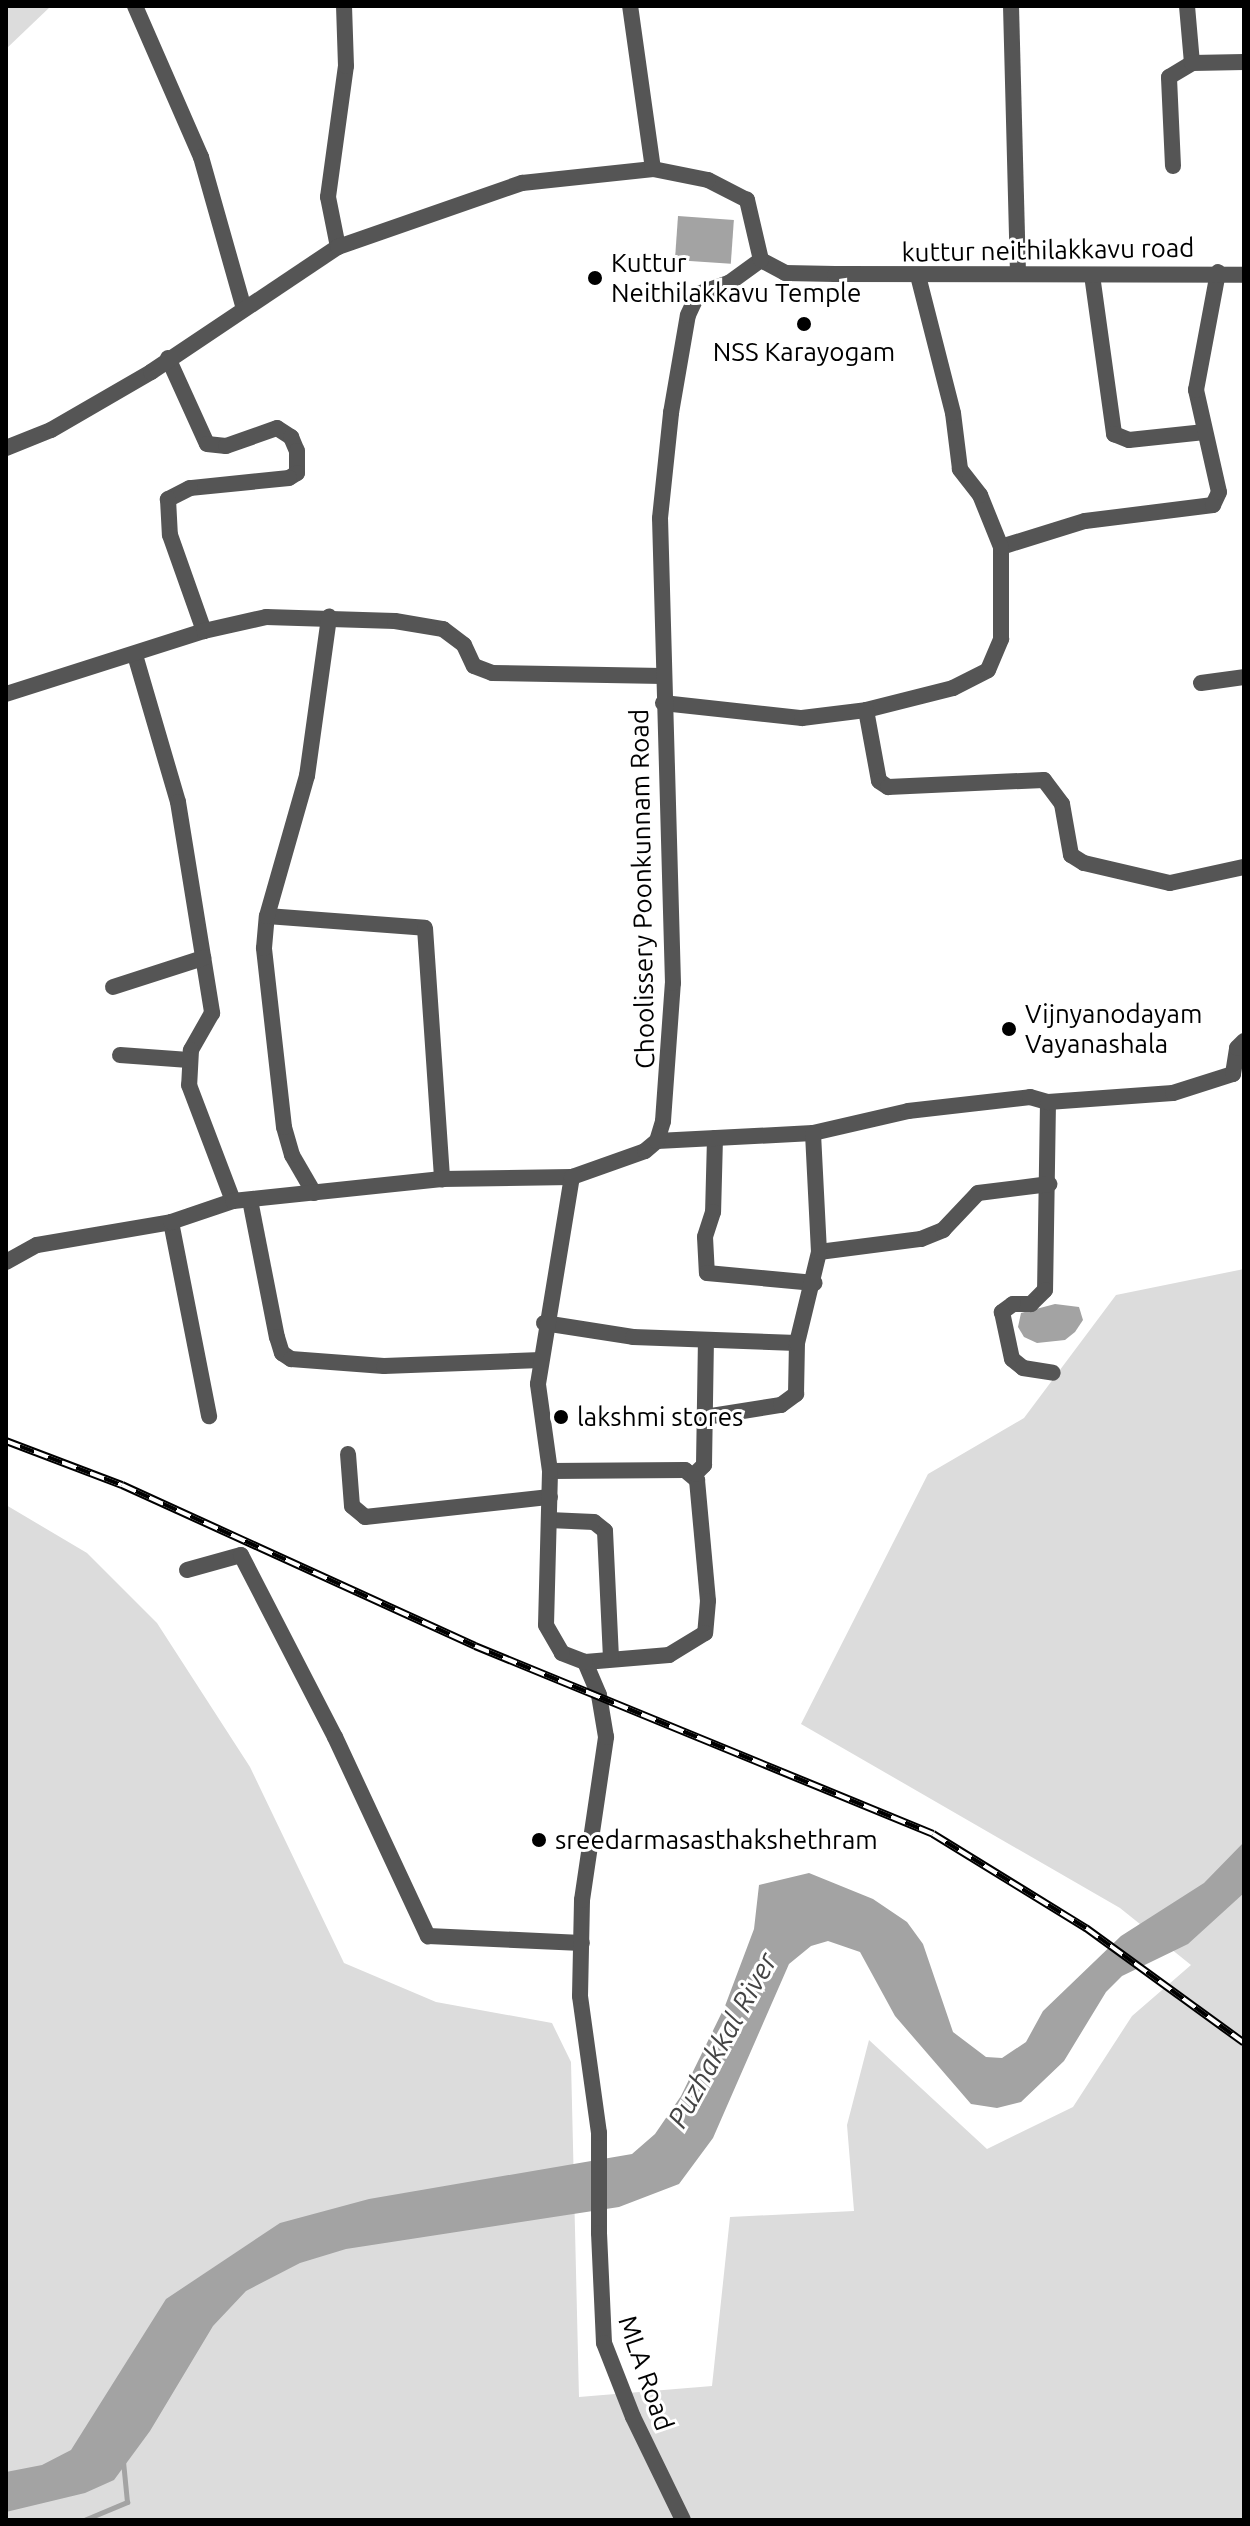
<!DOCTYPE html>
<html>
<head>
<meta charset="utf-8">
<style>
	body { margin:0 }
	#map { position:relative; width:1250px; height:2526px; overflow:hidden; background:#fff; font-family:Ubuntu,sans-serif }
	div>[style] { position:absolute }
	.green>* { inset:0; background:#dcdcdc }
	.water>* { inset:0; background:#a3a3a3; transform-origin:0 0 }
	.stream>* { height:5px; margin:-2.5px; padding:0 2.5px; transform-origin:2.5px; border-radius:2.5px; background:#a3a3a3 }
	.minor>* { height:16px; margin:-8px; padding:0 8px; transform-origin:8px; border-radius:8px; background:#555 }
	.tertiary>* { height:16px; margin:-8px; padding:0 8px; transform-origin:8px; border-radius:8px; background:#555 }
	.rail>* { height:8px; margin-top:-4px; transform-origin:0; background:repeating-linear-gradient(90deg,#fff 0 15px,#000 0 30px); box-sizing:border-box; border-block:2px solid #000 }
	.dots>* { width:22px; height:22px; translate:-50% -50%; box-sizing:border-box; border:4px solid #fff; border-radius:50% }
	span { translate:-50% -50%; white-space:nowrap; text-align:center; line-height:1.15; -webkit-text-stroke:6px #fff; paint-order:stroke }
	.street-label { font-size:26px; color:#000 }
	.poi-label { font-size:26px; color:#000 }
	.left { translate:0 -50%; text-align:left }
	.water-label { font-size:28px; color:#444; font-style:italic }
	.frame { position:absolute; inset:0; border:8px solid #000; pointer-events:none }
</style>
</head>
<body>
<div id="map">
	<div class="green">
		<div style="clip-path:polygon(6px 6px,51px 6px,6px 49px)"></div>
		<div style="clip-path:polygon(1244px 1269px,1244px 2520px,6px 2520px,6px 1505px,87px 1553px,157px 1623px,250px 1767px,344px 1963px,436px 2002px,552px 2023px,571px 2062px,579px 2397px,712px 2386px,730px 2217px,854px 2211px,847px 2125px,869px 2040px,987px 2149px,1073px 2107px,1132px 2016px,1191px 1965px,1120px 1908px,801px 1724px,928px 1474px,1024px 1418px,1116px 1295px)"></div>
	</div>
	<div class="water">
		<div style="left:678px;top:216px;width:56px;height:44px;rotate:4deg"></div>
		<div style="clip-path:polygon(1055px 1304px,1079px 1307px,1083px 1320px,1075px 1332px,1065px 1340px,1037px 1343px,1024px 1337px,1018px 1327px,1021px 1313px)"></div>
		<div style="clip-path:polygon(1244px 1842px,1244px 1893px,1188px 1944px,1122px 1976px,1106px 1992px,1064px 2061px,1021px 2102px,997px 2108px,971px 2104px,895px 2016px,860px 1952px,828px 1941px,811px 1946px,789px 1964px,713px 2138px,679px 2184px,619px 2207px,346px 2249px,300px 2263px,246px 2291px,213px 2326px,150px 2431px,114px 2480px,85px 2493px,6px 2512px,6px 2472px,42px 2465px,71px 2450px,166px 2299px,280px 2223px,369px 2199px,632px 2154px,655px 2134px,681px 2096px,725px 2006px,754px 1929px,759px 1885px,809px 1873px,873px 1899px,907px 1922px,923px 1944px,953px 2032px,986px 2057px,1002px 2058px,1026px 2042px,1043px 2011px,1121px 1936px,1204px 1883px)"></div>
	</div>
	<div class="stream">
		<div style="left:84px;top:2520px;width:47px;rotate:-22.7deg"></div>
		<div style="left:127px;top:2502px;width:41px;rotate:-95.6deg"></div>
	</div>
	<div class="minor">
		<div style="left:135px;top:6px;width:165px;rotate:66.4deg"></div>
		<div style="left:201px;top:157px;width:158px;rotate:74.2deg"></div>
		<div style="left:1011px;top:6px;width:268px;rotate:88.5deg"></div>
		<div style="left:1187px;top:6px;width:57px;rotate:85deg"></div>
		<div style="left:1173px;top:166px;width:89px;rotate:-92.6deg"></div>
		<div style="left:1169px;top:77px;width:27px;rotate:-31deg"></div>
		<div style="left:1192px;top:63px;width:52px;rotate:-1.1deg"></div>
		<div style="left:338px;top:247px;width:51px;rotate:-101.3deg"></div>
		<div style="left:328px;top:197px;width:132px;rotate:-82.2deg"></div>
		<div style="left:346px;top:66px;width:60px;rotate:-91.9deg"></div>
		<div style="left:1092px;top:275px;width:161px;rotate:82.1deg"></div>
		<div style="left:1114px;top:434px;width:16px;rotate:22deg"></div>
		<div style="left:1129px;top:440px;width:76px;rotate:-6deg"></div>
		<div style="left:168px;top:358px;width:94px;rotate:65.6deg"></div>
		<div style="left:207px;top:444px;width:19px;rotate:6deg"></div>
		<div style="left:226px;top:446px;width:54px;rotate:-19.4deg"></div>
		<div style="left:277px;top:428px;width:17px;rotate:33deg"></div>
		<div style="left:291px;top:437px;width:15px;rotate:67deg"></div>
		<div style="left:297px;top:451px;width:22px;rotate:90deg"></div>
		<div style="left:297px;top:473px;width:9px;rotate:148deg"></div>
		<div style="left:289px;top:478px;width:100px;rotate:174.2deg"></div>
		<div style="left:190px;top:488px;width:25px;rotate:153deg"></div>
		<div style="left:168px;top:499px;width:36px;rotate:87deg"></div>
		<div style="left:170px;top:535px;width:102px;rotate:70.5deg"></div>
		<div style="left:6px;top:448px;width:48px;rotate:-21.8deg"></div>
		<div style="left:51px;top:430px;width:116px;rotate:-30.1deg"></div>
		<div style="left:151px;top:372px;width:225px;rotate:-33.8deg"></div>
		<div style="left:338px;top:247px;width:195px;rotate:-19.2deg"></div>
		<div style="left:522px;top:183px;width:132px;rotate:-6.1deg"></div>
		<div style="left:1001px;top:547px;width:88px;rotate:-17.2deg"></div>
		<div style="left:1085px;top:521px;width:129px;rotate:-7.1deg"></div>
		<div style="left:1213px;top:505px;width:14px;rotate:-65deg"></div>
		<div style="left:1219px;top:492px;width:105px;rotate:-102.7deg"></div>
		<div style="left:1196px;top:390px;width:120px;rotate:-79.4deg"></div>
		<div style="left:135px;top:655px;width:153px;rotate:73.7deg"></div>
		<div style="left:178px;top:802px;width:214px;rotate:80.8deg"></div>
		<div style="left:212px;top:1013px;width:43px;rotate:119.6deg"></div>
		<div style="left:191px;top:1050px;width:35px;rotate:93deg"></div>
		<div style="left:189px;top:1085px;width:124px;rotate:69.2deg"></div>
		<div style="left:1201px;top:683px;width:43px;rotate:-7.9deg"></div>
		<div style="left:6px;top:694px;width:208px;rotate:-17.7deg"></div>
		<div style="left:204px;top:631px;width:64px;rotate:-12.7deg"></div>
		<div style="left:266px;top:617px;width:129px;rotate:1.8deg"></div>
		<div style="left:395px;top:621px;width:49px;rotate:9.5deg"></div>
		<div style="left:443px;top:629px;width:26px;rotate:37deg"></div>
		<div style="left:464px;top:645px;width:23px;rotate:65deg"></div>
		<div style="left:474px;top:666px;width:19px;rotate:21deg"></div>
		<div style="left:492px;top:673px;width:171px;rotate:1deg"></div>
		<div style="left:663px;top:703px;width:140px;rotate:6.2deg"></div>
		<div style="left:802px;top:718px;width:64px;rotate:-7.1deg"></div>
		<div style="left:866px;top:710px;width:90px;rotate:-14.2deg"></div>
		<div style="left:953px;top:688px;width:39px;rotate:-27deg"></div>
		<div style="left:988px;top:670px;width:34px;rotate:-67deg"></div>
		<div style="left:1001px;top:639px;width:92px;rotate:-90deg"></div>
		<div style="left:1001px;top:547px;width:56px;rotate:-112deg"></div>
		<div style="left:980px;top:495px;width:33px;rotate:-128deg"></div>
		<div style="left:960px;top:469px;width:56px;rotate:-97.1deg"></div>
		<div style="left:953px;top:413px;width:141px;rotate:-104.3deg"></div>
		<div style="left:866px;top:710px;width:72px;rotate:79.6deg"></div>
		<div style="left:879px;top:781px;width:11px;rotate:34deg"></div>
		<div style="left:888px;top:787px;width:156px;rotate:-2.6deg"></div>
		<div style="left:1044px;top:780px;width:30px;rotate:53deg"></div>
		<div style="left:1062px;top:804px;width:52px;rotate:80deg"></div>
		<div style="left:1071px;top:855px;width:15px;rotate:32deg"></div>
		<div style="left:1084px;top:863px;width:88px;rotate:13.1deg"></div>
		<div style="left:1170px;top:883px;width:76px;rotate:-12.2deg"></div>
		<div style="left:267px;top:916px;width:158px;rotate:4.3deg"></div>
		<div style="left:425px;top:928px;width:252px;rotate:86.1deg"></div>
		<div style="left:113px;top:987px;width:95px;rotate:-17.9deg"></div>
		<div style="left:120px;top:1055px;width:69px;rotate:4.1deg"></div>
		<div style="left:1048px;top:1102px;width:188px;rotate:90.9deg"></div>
		<div style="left:1045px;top:1290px;width:20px;rotate:135deg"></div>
		<div style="left:1031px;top:1304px;width:18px;rotate:180deg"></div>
		<div style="left:1013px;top:1304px;width:14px;rotate:144deg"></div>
		<div style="left:1002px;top:1312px;width:48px;rotate:78deg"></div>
		<div style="left:1012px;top:1359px;width:14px;rotate:39deg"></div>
		<div style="left:1023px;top:1368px;width:30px;rotate:9deg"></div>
		<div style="left:715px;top:1138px;width:74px;rotate:91.5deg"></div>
		<div style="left:713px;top:1212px;width:26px;rotate:108deg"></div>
		<div style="left:705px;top:1237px;width:36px;rotate:87deg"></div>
		<div style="left:707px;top:1273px;width:108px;rotate:5.3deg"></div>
		<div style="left:657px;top:1141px;width:156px;rotate:-2.9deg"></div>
		<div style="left:813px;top:1133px;width:98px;rotate:-13deg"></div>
		<div style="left:908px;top:1111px;width:123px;rotate:-6.5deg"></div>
		<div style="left:1030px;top:1097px;width:19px;rotate:16deg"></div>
		<div style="left:1048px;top:1102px;width:125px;rotate:-4.1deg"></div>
		<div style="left:1173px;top:1093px;width:63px;rotate:-17.6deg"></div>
		<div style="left:1233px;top:1074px;width:26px;rotate:-81deg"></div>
		<div style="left:1237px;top:1048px;width:10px;rotate:-45deg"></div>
		<div style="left:314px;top:1193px;width:44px;rotate:-120.1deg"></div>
		<div style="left:292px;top:1155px;width:29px;rotate:-106deg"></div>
		<div style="left:284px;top:1127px;width:180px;rotate:-96.4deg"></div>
		<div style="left:264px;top:948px;width:32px;rotate:-85deg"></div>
		<div style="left:267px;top:916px;width:146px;rotate:-74.1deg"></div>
		<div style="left:307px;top:776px;width:161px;rotate:-82.1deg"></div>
		<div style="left:250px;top:1200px;width:140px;rotate:78.9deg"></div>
		<div style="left:277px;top:1337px;width:17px;rotate:73deg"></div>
		<div style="left:282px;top:1353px;width:11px;rotate:34deg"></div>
		<div style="left:291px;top:1359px;width:93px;rotate:4.3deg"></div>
		<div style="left:384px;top:1366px;width:157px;rotate:-2.2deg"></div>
		<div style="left:171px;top:1222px;width:198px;rotate:78.9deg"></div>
		<div style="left:819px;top:1252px;width:103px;rotate:-7.3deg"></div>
		<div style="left:921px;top:1239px;width:24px;rotate:-22deg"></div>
		<div style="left:943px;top:1230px;width:51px;rotate:-46.6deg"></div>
		<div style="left:978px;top:1193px;width:72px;rotate:-7.2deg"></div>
		<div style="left:6px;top:1262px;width:35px;rotate:-29deg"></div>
		<div style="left:37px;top:1245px;width:136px;rotate:-9.7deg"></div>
		<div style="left:171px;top:1222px;width:65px;rotate:-18.7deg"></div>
		<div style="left:233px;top:1201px;width:210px;rotate:-6deg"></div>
		<div style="left:442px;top:1179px;width:130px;rotate:-0.9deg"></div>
		<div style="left:544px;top:1323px;width:90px;rotate:8.9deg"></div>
		<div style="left:633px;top:1337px;width:164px;rotate:2.1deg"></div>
		<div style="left:705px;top:1417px;width:77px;rotate:-9deg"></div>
		<div style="left:781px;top:1405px;width:19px;rotate:-36deg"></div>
		<div style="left:796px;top:1394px;width:51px;rotate:-88.9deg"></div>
		<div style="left:797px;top:1343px;width:94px;rotate:-76.4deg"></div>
		<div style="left:819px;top:1252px;width:119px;rotate:-92.9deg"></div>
		<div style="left:348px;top:1454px;width:52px;rotate:85.6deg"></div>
		<div style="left:352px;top:1506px;width:17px;rotate:40deg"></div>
		<div style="left:365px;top:1517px;width:186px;rotate:-6.2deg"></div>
		<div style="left:550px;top:1471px;width:135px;rotate:-0.4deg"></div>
		<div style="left:685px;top:1470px;width:16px;rotate:40deg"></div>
		<div style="left:697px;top:1480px;width:121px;rotate:84.8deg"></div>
		<div style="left:708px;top:1601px;width:32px;rotate:95deg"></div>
		<div style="left:705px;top:1633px;width:42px;rotate:148.6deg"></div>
		<div style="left:669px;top:1655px;width:84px;rotate:175.2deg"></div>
		<div style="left:695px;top:1474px;width:13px;rotate:-45deg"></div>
		<div style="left:704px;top:1465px;width:125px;rotate:-89.1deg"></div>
		<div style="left:549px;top:1520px;width:45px;rotate:2.5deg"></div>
		<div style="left:594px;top:1522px;width:14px;rotate:39deg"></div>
		<div style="left:605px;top:1531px;width:128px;rotate:87.3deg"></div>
		<div style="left:187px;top:1570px;width:56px;rotate:-15.5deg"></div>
		<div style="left:241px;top:1555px;width:205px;rotate:62.7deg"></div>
		<div style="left:335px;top:1737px;width:220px;rotate:65deg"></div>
		<div style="left:428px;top:1936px;width:154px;rotate:2.6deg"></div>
		<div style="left:599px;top:2233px;width:100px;rotate:-90deg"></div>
	</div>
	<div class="tertiary">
		<div style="left:761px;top:260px;width:27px;rotate:28deg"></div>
		<div style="left:785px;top:273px;width:50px;rotate:1.1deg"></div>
		<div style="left:835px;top:274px;width:409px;rotate:0.1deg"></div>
		<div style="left:599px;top:2133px;width:138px;rotate:-97.9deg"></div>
		<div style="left:580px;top:1996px;width:96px;rotate:-88.8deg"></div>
		<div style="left:582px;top:1900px;width:165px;rotate:-81.6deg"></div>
		<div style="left:606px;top:1737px;width:43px;rotate:-99.5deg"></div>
		<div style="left:599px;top:1695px;width:36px;rotate:-113deg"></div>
		<div style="left:585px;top:1662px;width:25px;rotate:-159deg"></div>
		<div style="left:562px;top:1653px;width:32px;rotate:-120deg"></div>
		<div style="left:546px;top:1625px;width:154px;rotate:-88.5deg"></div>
		<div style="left:550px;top:1471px;width:88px;rotate:-97.9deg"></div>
		<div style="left:538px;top:1384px;width:210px;rotate:-80.7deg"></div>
		<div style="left:572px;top:1177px;width:77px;rotate:-19.6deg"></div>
		<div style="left:645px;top:1151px;width:16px;rotate:-40deg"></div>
		<div style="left:657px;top:1141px;width:21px;rotate:-73deg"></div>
		<div style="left:663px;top:1121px;width:138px;rotate:-85.9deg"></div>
		<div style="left:673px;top:983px;width:465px;rotate:-91.6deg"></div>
		<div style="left:660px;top:518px;width:106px;rotate:-84deg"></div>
		<div style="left:671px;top:413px;width:99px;rotate:-80.2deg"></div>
		<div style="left:688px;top:315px;width:23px;rotate:-65deg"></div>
		<div style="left:698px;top:294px;width:33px;rotate:-20deg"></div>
		<div style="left:729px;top:283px;width:39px;rotate:-36deg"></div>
		<div style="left:761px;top:260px;width:62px;rotate:-103.1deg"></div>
		<div style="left:747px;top:200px;width:44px;rotate:-152.9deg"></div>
		<div style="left:708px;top:180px;width:56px;rotate:-168.7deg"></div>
		<div style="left:653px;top:169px;width:165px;rotate:-98deg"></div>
		<div style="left:599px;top:2233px;width:110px;rotate:87.4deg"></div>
		<div style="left:604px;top:2343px;width:79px;rotate:68.6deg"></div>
		<div style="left:633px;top:2417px;width:114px;rotate:64.1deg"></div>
	</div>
	<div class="rail">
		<div style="left:6px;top:1441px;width:124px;rotate:20.8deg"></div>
		<div style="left:122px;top:1485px;width:388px;rotate:24.5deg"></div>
		<div style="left:475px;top:1646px;width:495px;rotate:22.3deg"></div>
		<div style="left:933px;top:1834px;width:180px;rotate:31.6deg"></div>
		<div style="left:1086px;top:1928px;width:195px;rotate:36deg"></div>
	</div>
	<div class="dots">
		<div style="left:595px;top:278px;background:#000"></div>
		<div style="left:804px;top:324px;background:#000"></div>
		<div style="left:1009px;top:1029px;background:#000"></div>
		<div style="left:561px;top:1417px;background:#000"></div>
		<div style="left:539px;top:1840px;background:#000"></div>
	</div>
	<div class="street-label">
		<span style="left:1048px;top:250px;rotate:-1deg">kuttur neithilakkavu road</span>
		<span style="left:642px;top:889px;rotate:-91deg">Choolissery Poonkunnam Road</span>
		<span style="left:646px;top:2373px;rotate:71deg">MLA Road</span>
	</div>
	<div class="poi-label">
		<span class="left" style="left:611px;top:278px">Kuttur<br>Neithilakkavu Temple</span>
		<span style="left:804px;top:352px">NSS Karayogam</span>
		<span class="left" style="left:1025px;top:1029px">Vijnyanodayam<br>Vayanashala</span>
		<span class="left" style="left:577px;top:1417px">lakshmi stores</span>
		<span class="left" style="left:555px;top:1840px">sreedarmasasthakshethram</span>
	</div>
	<div class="water-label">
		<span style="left:722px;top:2040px;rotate:-61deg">Puzhakkal River</span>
	</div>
	<div class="frame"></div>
</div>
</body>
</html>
